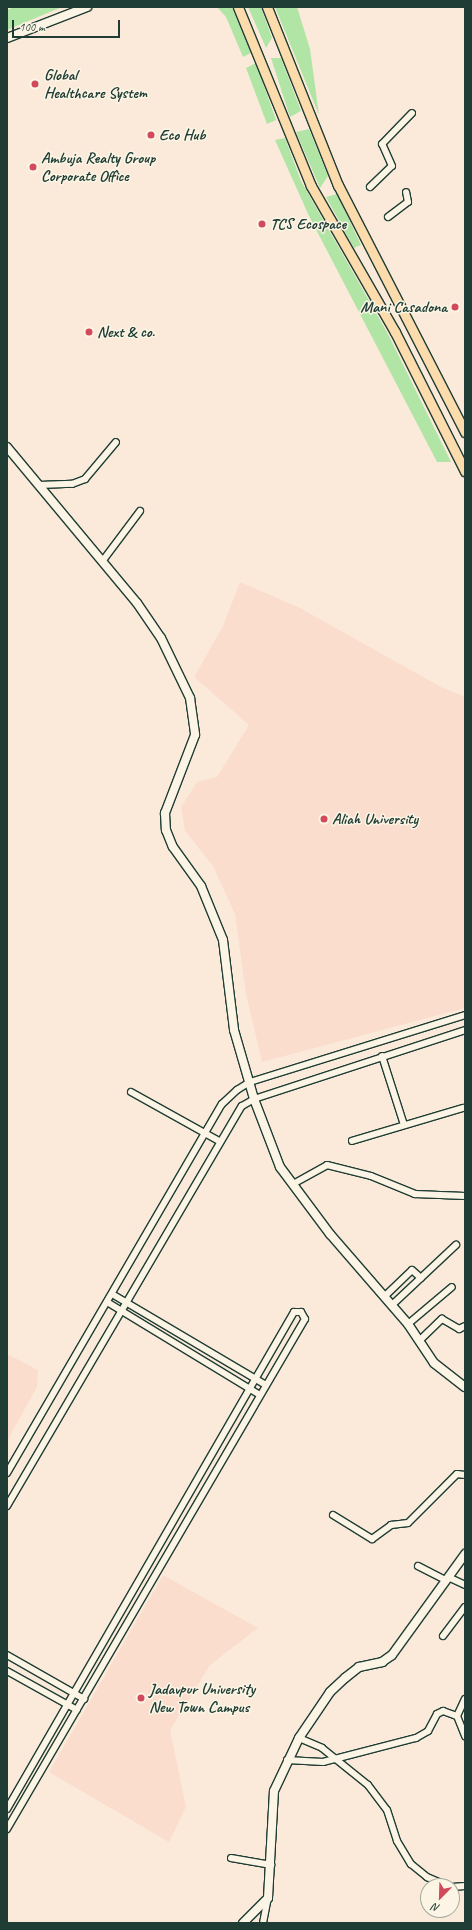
<!DOCTYPE html>
<html>
<head>
<meta charset="utf-8">
<style>
	body { margin:0 }
	#map { position:relative; width:472px; height:1930px; overflow:hidden; background:#fbeada; font-family:Caveat,sans-serif }
	div>[style] { position:absolute }
	.built>* { inset:0; background:#faddcd }
	.green>* { inset:0; background:#b1e5a6 }
	.roads { filter:drop-shadow(1px 0 #1f3d34) drop-shadow(-1px 0 #1f3d34) drop-shadow(0 1px #1f3d34) drop-shadow(0 -1px #1f3d34) }
	.street>* { height:6px; margin:-3px; padding:0 3px; transform-origin:3px; border-radius:3px; background:#fcf5e5 }
	.secondary>* { height:8px; margin:-4px; padding:0 4px; transform-origin:4px; border-radius:4px; background:#fcf5e5 }
	.primary>* { height:9px; margin:-4.5px; padding:0 4.5px; transform-origin:4.5px; border-radius:4.5px; background:#fcdcac }
	.dots>* { width:11px; height:11px; translate:-50% -50%; box-sizing:border-box; border:2px solid #fcf5e5; border-radius:50% }
	span { translate:-50% -50%; white-space:nowrap; text-align:center; line-height:1.15; -webkit-text-stroke:3px #fcf5e5; paint-order:stroke }
	.poi-label { font-size:16px; color:#1f3d34; font-weight:700 }
	.left { translate:0 -50%; text-align:left }
	.right { translate:-100% -50%; text-align:right }
	.frame { position:absolute; inset:0; border:8px solid #1f3d34; pointer-events:none }
	.north { position:absolute; left:420px; top:1878px; width:40px; height:40px; box-sizing:border-box; background:#fcf5e5; border:1px solid #a4ab9e; border-radius:50%; rotate:203deg; font-size:11px; font-weight:700; line-height:16px; text-align:center; color:#1f3d34 }
	.north::after { content:''; display:block; margin:auto; width:14px; height:18px; background:#d1495b; clip-path:polygon(50% 0,100% 100%,50% 72%,0 100%) }
	.scale { position:absolute; left:12px; top:20px; width:108px; height:18px; box-sizing:border-box; border:2px solid #1f3d34; border-top:0; padding-left:5px; font-size:12px; line-height:14px; white-space:nowrap; color:#1f3d34; -webkit-text-stroke:3px #fcf5e5; paint-order:stroke }
</style>
</head>
<body>
<div id="map">
	<div class="built">
		<div style="clip-path:polygon(240px 582px,300px 608px,441px 687px,465px 697px,465px 1008px,262px 1062px,246px 994px,235px 914px,213px 866px,185px 831px,181px 807px,197px 782px,217px 777px,249px 725px,194px 677px,223px 626px)"></div>
		<div style="clip-path:polygon(7px 1354px,38px 1370px,37px 1387px,7px 1441px)"></div>
		<div style="clip-path:polygon(163px 1575px,258px 1628px,210px 1665px,170px 1730px,186px 1807px,169px 1842px,49px 1772px)"></div>
	</div>
	<div class="green">
		<div style="clip-path:polygon(14px 7px,62px 7px,7px 30px,7px 10px)"></div>
		<div style="clip-path:polygon(217px 7px,232px 7px,251px 53px,243px 57px,226px 17px)"></div>
		<div style="clip-path:polygon(248px 7px,261px 7px,272px 38px,266px 48px)"></div>
		<div style="clip-path:polygon(275px 7px,297px 7px,310px 49px,319px 115px)"></div>
		<div style="clip-path:polygon(271px 58px,281px 58px,301px 111px,290px 117px)"></div>
		<div style="clip-path:polygon(256px 63px,276px 120px,267px 124px,246px 68px)"></div>
		<div style="clip-path:polygon(309px 129px,328px 176px,320px 188px,296px 132px)"></div>
		<div style="clip-path:polygon(285px 138px,301px 181px,388px 334px,451px 462px,437px 462px,309px 216px,275px 140px)"></div>
		<div style="clip-path:polygon(337px 194px,361px 245px,354px 248px,326px 197px)"></div>
	</div>
	<div class="roads">
		<div class="street">
			<div style="left:370px;top:187px;width:30px;rotate:-44deg"></div>
			<div style="left:392px;top:166px;width:24px;rotate:-114deg"></div>
			<div style="left:382px;top:144px;width:43px;rotate:-45.9deg"></div>
			<div style="left:388px;top:217px;width:25px;rotate:-37deg"></div>
			<div style="left:408px;top:202px;width:10px;rotate:-101deg"></div>
			<div style="left:39px;top:485px;width:33px;rotate:-2deg"></div>
			<div style="left:72px;top:484px;width:14px;rotate:-21deg"></div>
			<div style="left:85px;top:479px;width:48px;rotate:-50deg"></div>
			<div style="left:104px;top:559px;width:60px;rotate:-53.1deg"></div>
			<div style="left:382px;top:1056px;width:72px;rotate:72.3deg"></div>
			<div style="left:131px;top:1092px;width:101px;rotate:29.1deg"></div>
			<div style="left:352px;top:1141px;width:116px;rotate:-16.6deg"></div>
			<div style="left:293px;top:1184px;width:39px;rotate:-29deg"></div>
			<div style="left:327px;top:1165px;width:45px;rotate:14deg"></div>
			<div style="left:371px;top:1176px;width:48px;rotate:22.2deg"></div>
			<div style="left:415px;top:1194px;width:50px;rotate:2.3deg"></div>
			<div style="left:112px;top:1294px;width:179px;rotate:30.6deg"></div>
			<div style="left:385px;top:1296px;width:37px;rotate:-44deg"></div>
			<div style="left:412px;top:1270px;width:12px;rotate:42deg"></div>
			<div style="left:107px;top:1302px;width:179px;rotate:31.3deg"></div>
			<div style="left:392px;top:1305px;width:88px;rotate:-43.2deg"></div>
			<div style="left:408px;top:1324px;width:57px;rotate:-40.1deg"></div>
			<div style="left:419px;top:1341px;width:32px;rotate:-44deg"></div>
			<div style="left:442px;top:1319px;width:20px;rotate:30deg"></div>
			<div style="left:459px;top:1329px;width:7px;rotate:-27deg"></div>
			<div style="left:7px;top:1473px;width:427px;rotate:-59.8deg"></div>
			<div style="left:222px;top:1104px;width:21px;rotate:-43deg"></div>
			<div style="left:237px;top:1090px;width:15px;rotate:-32deg"></div>
			<div style="left:250px;top:1082px;width:225px;rotate:-17.3deg"></div>
			<div style="left:7px;top:1506px;width:464px;rotate:-59.6deg"></div>
			<div style="left:242px;top:1106px;width:14px;rotate:-30deg"></div>
			<div style="left:254px;top:1099px;width:222px;rotate:-18.1deg"></div>
			<div style="left:333px;top:1515px;width:46px;rotate:31.6deg"></div>
			<div style="left:372px;top:1539px;width:24px;rotate:-36deg"></div>
			<div style="left:391px;top:1525px;width:17px;rotate:-7deg"></div>
			<div style="left:408px;top:1523px;width:69px;rotate:-45deg"></div>
			<div style="left:457px;top:1474px;width:8px;rotate:7deg"></div>
			<div style="left:418px;top:1566px;width:31px;rotate:27deg"></div>
			<div style="left:448px;top:1577px;width:19px;rotate:25deg"></div>
			<div style="left:443px;top:1636px;width:36px;rotate:-53deg"></div>
			<div style="left:7px;top:1655px;width:89px;rotate:29.7deg"></div>
			<div style="left:7px;top:1671px;width:80px;rotate:29.1deg"></div>
			<div style="left:457px;top:1716px;width:19px;rotate:-65deg"></div>
			<div style="left:299px;top:1738px;width:25px;rotate:23deg"></div>
			<div style="left:322px;top:1748px;width:59px;rotate:38.8deg"></div>
			<div style="left:368px;top:1785px;width:31px;rotate:53deg"></div>
			<div style="left:387px;top:1810px;width:33px;rotate:72deg"></div>
			<div style="left:397px;top:1841px;width:27px;rotate:59deg"></div>
			<div style="left:411px;top:1864px;width:21px;rotate:39deg"></div>
			<div style="left:427px;top:1877px;width:23px;rotate:23deg"></div>
			<div style="left:287px;top:1760px;width:36px;rotate:3deg"></div>
			<div style="left:323px;top:1762px;width:96px;rotate:-14.5deg"></div>
			<div style="left:416px;top:1738px;width:14px;rotate:-30deg"></div>
			<div style="left:428px;top:1731px;width:19px;rotate:-62deg"></div>
			<div style="left:437px;top:1714px;width:7px;rotate:-27deg"></div>
			<div style="left:443px;top:1711px;width:15px;rotate:20deg"></div>
			<div style="left:457px;top:1716px;width:22px;rotate:68deg"></div>
			<div style="left:7px;top:1809px;width:574px;rotate:-60deg"></div>
			<div style="left:294px;top:1312px;width:7px"></div>
			<div style="left:301px;top:1312px;width:8px;rotate:60deg"></div>
			<div style="left:305px;top:1319px;width:591px;rotate:120.3deg"></div>
			<div style="left:231px;top:1858px;width:41px;rotate:9.9deg"></div>
			<div style="left:452px;top:1887px;width:13px;rotate:-4deg"></div>
			<div style="left:263px;top:1923px;width:25px;rotate:-79deg"></div>
		</div>
		<div class="secondary">
			<div style="left:7px;top:38px;width:86px;rotate:-21.2deg"></div>
			<div style="left:7px;top:447px;width:203px;rotate:50.2deg"></div>
			<div style="left:137px;top:603px;width:42px;rotate:55.6deg"></div>
			<div style="left:161px;top:638px;width:67px;rotate:64.2deg"></div>
			<div style="left:190px;top:698px;width:37px;rotate:82deg"></div>
			<div style="left:195px;top:735px;width:84px;rotate:111deg"></div>
			<div style="left:165px;top:813px;width:17px;rotate:87deg"></div>
			<div style="left:166px;top:830px;width:18px;rotate:68deg"></div>
			<div style="left:173px;top:847px;width:48px;rotate:54.3deg"></div>
			<div style="left:201px;top:886px;width:58px;rotate:67.8deg"></div>
			<div style="left:223px;top:940px;width:91px;rotate:83deg"></div>
			<div style="left:234px;top:1030px;width:72px;rotate:73.8deg"></div>
			<div style="left:254px;top:1099px;width:73px;rotate:69.1deg"></div>
			<div style="left:280px;top:1167px;width:84px;rotate:53.3deg"></div>
			<div style="left:330px;top:1234px;width:119px;rotate:49.1deg"></div>
			<div style="left:408px;top:1324px;width:47px;rotate:56.3deg"></div>
			<div style="left:434px;top:1363px;width:39px;rotate:38deg"></div>
			<div style="left:243px;top:1923px;width:35px;rotate:-45deg"></div>
			<div style="left:268px;top:1898px;width:107px;rotate:-86.8deg"></div>
			<div style="left:274px;top:1791px;width:59px;rotate:-64.7deg"></div>
			<div style="left:299px;top:1738px;width:55px;rotate:-56deg"></div>
			<div style="left:330px;top:1692px;width:21px;rotate:-43deg"></div>
			<div style="left:345px;top:1678px;width:18px;rotate:-38deg"></div>
			<div style="left:359px;top:1667px;width:24px;rotate:-12deg"></div>
			<div style="left:382px;top:1662px;width:12px;rotate:-35deg"></div>
			<div style="left:392px;top:1655px;width:125px;rotate:-54.1deg"></div>
		</div>
		<div class="primary">
			<div style="left:238px;top:7px;width:193px;rotate:67.8deg"></div>
			<div style="left:311px;top:186px;width:168px;rotate:60.1deg"></div>
			<div style="left:395px;top:332px;width:156px;rotate:63.3deg"></div>
			<div style="left:267px;top:7px;width:192px;rotate:68.3deg"></div>
			<div style="left:338px;top:185px;width:278px;rotate:62.8deg"></div>
		</div>
	</div>
	<div class="dots">
		<div style="left:35px;top:84px;background:#d1495b"></div>
		<div style="left:151px;top:135px;background:#d1495b"></div>
		<div style="left:33px;top:167px;background:#d1495b"></div>
		<div style="left:262px;top:224px;background:#d1495b"></div>
		<div style="left:455px;top:307px;background:#d1495b"></div>
		<div style="left:89px;top:332px;background:#d1495b"></div>
		<div style="left:324px;top:819px;background:#d1495b"></div>
		<div style="left:141px;top:1698px;background:#d1495b"></div>
	</div>
	<div class="poi-label">
		<span class="left" style="left:44px;top:84px">Global<br>Healthcare System</span>
		<span class="left" style="left:159px;top:135px">Eco Hub</span>
		<span class="left" style="left:41px;top:167px">Ambuja Realty Group<br>Corporate Office</span>
		<span class="left" style="left:270px;top:224px">TCS Ecospace</span>
		<span class="right" style="left:447px;top:307px">Mani Casadona</span>
		<span class="left" style="left:97px;top:332px">Next &amp; co.</span>
		<span class="left" style="left:332px;top:819px">Aliah University</span>
		<span class="left" style="left:149px;top:1698px">Jadavpur University<br>New Town Campus</span>
	</div>
	<div class="frame"></div>
	<div class="north">N</div>
	<div class="scale">100 m</div>
</div>
</body>
</html>
